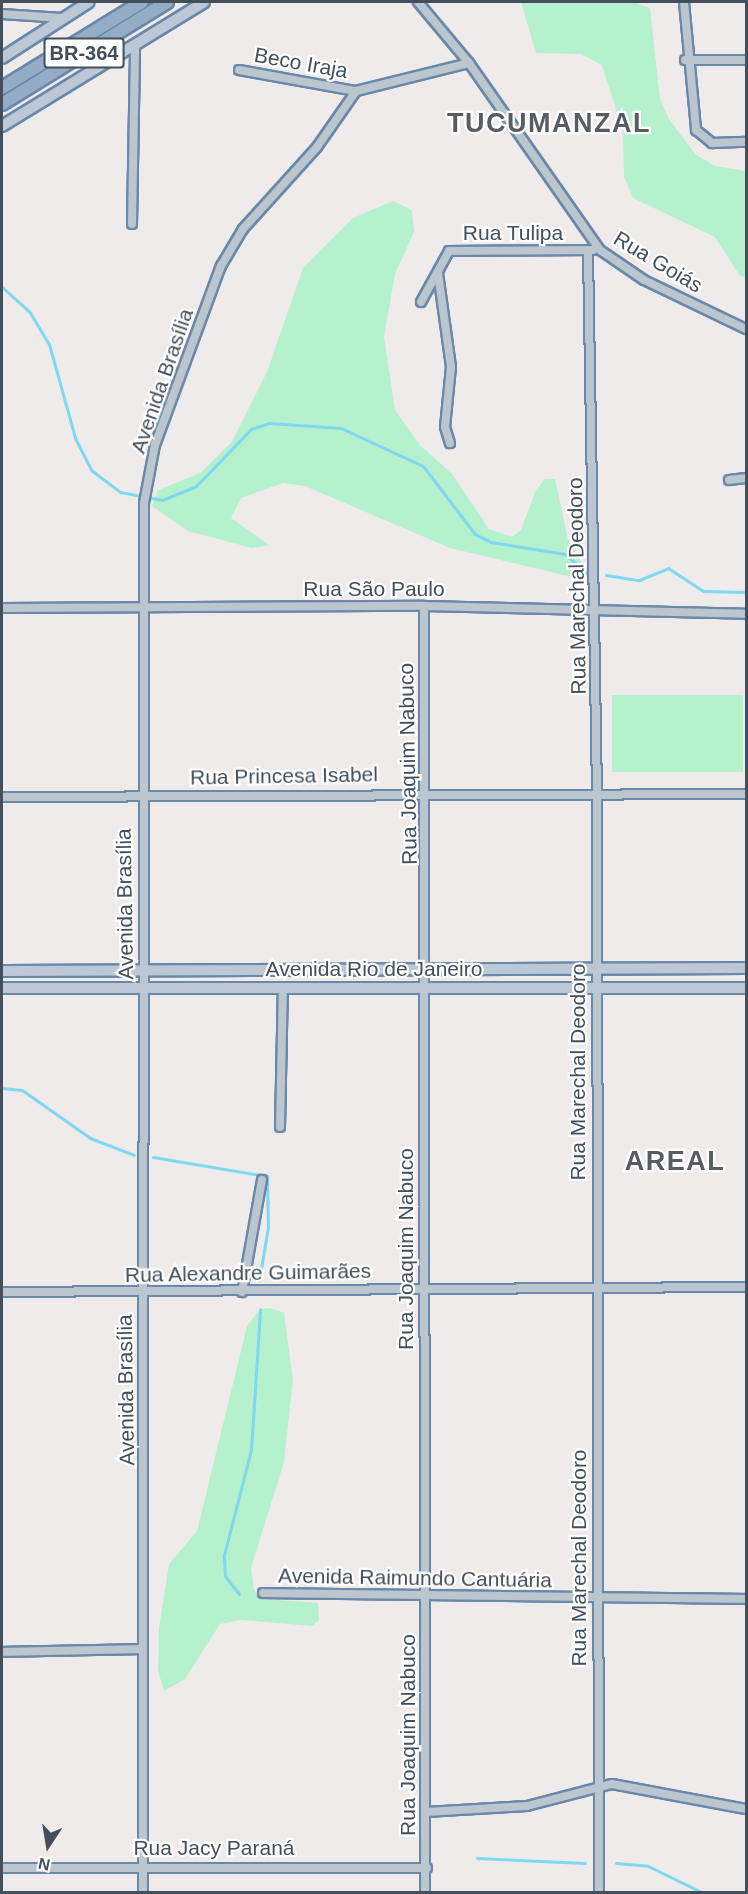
<!DOCTYPE html>
<html>
<head>
<meta charset="utf-8">
<style>
	body { margin:0 }
	#map { position:relative; width:748px; height:1894px; overflow:hidden; background:#efebeb; font-family:Arial,sans-serif }
	div>[style] { position:absolute }
	.green>* { inset:0; background:#b5f1cd; transform-origin:0 0 }
	.stream>* { height:3px; margin:-1.5px; padding:0 1.5px; transform-origin:1.5px; border-radius:1.5px; background:#7fd8f1 }
	.roads { filter:drop-shadow(2px 0 #6a88aa) drop-shadow(-2px 0 #6a88aa) drop-shadow(0 2px #6a88aa) drop-shadow(0 -2px #6a88aa) }
	.minor>* { height:8px; margin:-4px; padding:0 4px; transform-origin:4px; border-radius:4px; background:#bbc6cf }
	.secondary>* { height:10px; margin:-5px; padding:0 5px; transform-origin:5px; border-radius:5px; background:#bcc8d6 }
	.trunk>* { height:12px; margin:-6px; padding:0 6px; transform-origin:6px; border-radius:6px; background:#94acc6 }
	span { translate:-50% -50%; white-space:nowrap; text-align:center; line-height:1.15; -webkit-text-stroke:4.5px #fff; paint-order:stroke }
	.shield-label span { padding:2px 4px; background:#fff; border:2px solid; border-radius:4px; -webkit-text-stroke-width:0 }
	.shield-label { font-size:20px; color:#434f5a; font-weight:700 }
	.street-label { font-size:21px; color:#434f5a }
	.district-label { font-size:27px; color:#585c61; font-weight:700; letter-spacing:1.5px }
	.frame { position:absolute; inset:0; border:3px solid #434f5a; pointer-events:none }
	.north { position:absolute; left:18px; top:1816px; width:60px; height:60px; -webkit-text-stroke:4px #fff; paint-order:stroke; rotate:192deg; font-size:16px; font-weight:700; line-height:24px; text-align:center; color:#434f5a }
	.north::after { content:''; display:block; margin:auto; width:21px; height:27px; background:#434f5a; clip-path:polygon(50% 0,100% 100%,50% 72%,0 100%) }
</style>
</head>
<body>
<div id="map">
	<div class="green">
		<div style="clip-path:polygon(521px 2px,633px 2px,650px 8px,660px 99px,669px 119px,695px 154px,715px 166px,746px 171px,746px 278px,740px 276px,715px 237px,633px 198px,624px 177px,623px 131px,602px 65px,581px 54px,536px 53px)"></div>
		<div style="clip-path:polygon(393px 201px,412px 210px,414px 232px,395px 274px,384px 337px,395px 410px,420px 445px,452px 474px,489px 529px,512px 537px,521px 530px,536px 490px,545px 479px,555px 479px,568px 540px,585px 568px,576px 578px,450px 548px,305px 486px,283px 483px,241px 498px,231px 518px,269px 545px,252px 548px,188px 531px,152px 506px,158px 490px,200px 473px,232px 442px,267px 372px,303px 268px,353px 218px)"></div>
		<div style="left:612px;top:695px;width:131px;height:77px"></div>
		<div style="clip-path:polygon(270px 1308px,284px 1313px,293px 1380px,284px 1462px,251px 1568px,254px 1590px,263px 1599px,318px 1603px,319px 1620px,312px 1626px,241px 1620px,220px 1624px,185px 1679px,164px 1691px,158px 1671px,159px 1628px,169px 1564px,197px 1531px,247px 1326px,260px 1309px)"></div>
	</div>
	<div class="stream">
		<div style="left:2px;top:287px;width:36px;rotate:42deg"></div>
		<div style="left:29px;top:311px;width:39px;rotate:59deg"></div>
		<div style="left:49px;top:344px;width:98px;rotate:74.5deg"></div>
		<div style="left:75px;top:438px;width:36px;rotate:63deg"></div>
		<div style="left:91px;top:470px;width:36px;rotate:37deg"></div>
		<div style="left:120px;top:492px;width:43px;rotate:10.8deg"></div>
		<div style="left:162px;top:500px;width:37px;rotate:-22deg"></div>
		<div style="left:196px;top:486px;width:79px;rotate:-46deg"></div>
		<div style="left:251px;top:429px;width:19px;rotate:-18deg"></div>
		<div style="left:269px;top:423px;width:72px;rotate:4deg"></div>
		<div style="left:341px;top:428px;width:90px;rotate:24.9deg"></div>
		<div style="left:423px;top:466px;width:86px;rotate:52.6deg"></div>
		<div style="left:475px;top:534px;width:18px;rotate:27deg"></div>
		<div style="left:491px;top:542px;width:75px;rotate:9.2deg"></div>
		<div style="left:565px;top:554px;width:30px;rotate:41deg"></div>
		<div style="left:606px;top:575px;width:33px;rotate:9deg"></div>
		<div style="left:639px;top:580px;width:31px;rotate:-22deg"></div>
		<div style="left:668px;top:568px;width:42px;rotate:33.3deg"></div>
		<div style="left:703px;top:591px;width:43px;rotate:1.3deg"></div>
		<div style="left:2px;top:1088px;width:20px;rotate:6deg"></div>
		<div style="left:22px;top:1090px;width:83px;rotate:35.2deg"></div>
		<div style="left:90px;top:1138px;width:47px;rotate:21.1deg"></div>
		<div style="left:153px;top:1157px;width:116px;rotate:9.5deg"></div>
		<div style="left:267px;top:1176px;width:51px;rotate:88.9deg"></div>
		<div style="left:268px;top:1227px;width:54px;rotate:99.6deg"></div>
		<div style="left:239px;top:1594px;width:23px;rotate:-128deg"></div>
		<div style="left:225px;top:1576px;width:21px;rotate:-93deg"></div>
		<div style="left:224px;top:1555px;width:108px;rotate:-75.6deg"></div>
		<div style="left:251px;top:1450px;width:141px;rotate:-86.3deg"></div>
		<div style="left:477px;top:1858px;width:108px;rotate:2.7deg"></div>
		<div style="left:616px;top:1863px;width:32px;rotate:5deg"></div>
		<div style="left:648px;top:1866px;width:59px;rotate:26.1deg"></div>
	</div>
	<div class="roads">
		<div class="minor">
			<div style="left:418px;top:2px;width:80px;rotate:50.1deg"></div>
			<div style="left:469px;top:63px;width:228px;rotate:55deg"></div>
			<div style="left:600px;top:250px;width:53px;rotate:34.3deg"></div>
			<div style="left:644px;top:280px;width:113px;rotate:25.7deg"></div>
			<div style="left:684px;top:2px;width:129px;rotate:84.6deg"></div>
			<div style="left:696px;top:130px;width:21px;rotate:39deg"></div>
			<div style="left:712px;top:143px;width:34px;rotate:-2deg"></div>
			<div style="left:2px;top:14px;width:60px;rotate:3.8deg"></div>
			<div style="left:685px;top:60px;width:61px"></div>
			<div style="left:239px;top:70px;width:119px;rotate:10.2deg"></div>
			<div style="left:356px;top:91px;width:116px;rotate:-13.9deg"></div>
			<div style="left:132px;top:224px;width:179px;rotate:-89deg"></div>
			<div style="left:588px;top:251px;width:541px;rotate:89.05deg"></div>
			<div style="left:597px;top:792px;width:1100px;rotate:89.9deg"></div>
			<div style="left:438px;top:273px;width:95px;rotate:82.1deg"></div>
			<div style="left:451px;top:367px;width:60px;rotate:95.7deg"></div>
			<div style="left:445px;top:427px;width:17px;rotate:73deg"></div>
			<div style="left:421px;top:302px;width:58px;rotate:-61.2deg"></div>
			<div style="left:449px;top:251px;width:144px;rotate:-0.4deg"></div>
			<div style="left:729px;top:480px;width:17px;rotate:-7deg"></div>
			<div style="left:424px;top:606px;width:1286px;rotate:89.96deg"></div>
			<div style="left:2px;top:608px;width:422px;rotate:-0.3deg"></div>
			<div style="left:424px;top:606px;width:322px;rotate:1.4deg"></div>
			<div style="left:2px;top:797px;width:744px;rotate:-0.23deg"></div>
			<div style="left:280px;top:1127px;width:139px;rotate:-88.8deg"></div>
			<div style="left:2px;top:1292px;width:744px;rotate:-0.39deg"></div>
			<div style="left:242px;top:1292px;width:114px;rotate:-79.9deg"></div>
			<div style="left:263px;top:1593px;width:483px;rotate:0.7deg"></div>
			<div style="left:2px;top:1652px;width:139px;rotate:-1.2deg"></div>
			<div style="left:426px;top:1812px;width:101px;rotate:-3.4deg"></div>
			<div style="left:527px;top:1806px;width:88px;rotate:-14.5deg"></div>
			<div style="left:612px;top:1784px;width:136px;rotate:10.6deg"></div>
			<div style="left:2px;top:1868px;width:425px"></div>
			<div style="left:143px;top:1892px;width:1389px;rotate:-89.96deg"></div>
			<div style="left:144px;top:503px;width:59px;rotate:-79.3deg"></div>
			<div style="left:155px;top:445px;width:191px;rotate:-69.8deg"></div>
			<div style="left:221px;top:266px;width:43px;rotate:-59.3deg"></div>
			<div style="left:243px;top:229px;width:110px;rotate:-47.9deg"></div>
			<div style="left:317px;top:147px;width:68px;rotate:-55.1deg"></div>
		</div>
		<div class="secondary">
			<div style="left:2px;top:58px;width:103px;rotate:-32.8deg"></div>
			<div style="left:2px;top:126px;width:237px;rotate:-31.5deg"></div>
			<div style="left:2px;top:971px;width:744px;rotate:-0.23deg"></div>
			<div style="left:2px;top:988px;width:744px"></div>
		</div>
		<div class="trunk">
			<div style="left:2px;top:88px;width:164px;rotate:-31.6deg"></div>
			<div style="left:2px;top:104px;width:194px;rotate:-31.7deg"></div>
		</div>
	</div>
	<div class="shield-label">
		<span style="left:84px;top:53px">BR-364</span>
	</div>
	<div class="street-label">
		<span style="left:301px;top:63px;rotate:10deg">Beco Iraja</span>
		<span style="left:513px;top:233px">Rua Tulipa</span>
		<span style="left:658px;top:262px;rotate:31deg">Rua Goiás</span>
		<span style="left:162px;top:381px;rotate:-71deg">Avenida Brasília</span>
		<span style="left:577px;top:586px;rotate:-91deg">Rua Marechal Deodoro</span>
		<span style="left:374px;top:589px">Rua São Paulo</span>
		<span style="left:408px;top:764px;rotate:-91deg">Rua Joaquim Nabuco</span>
		<span style="left:284px;top:776px;rotate:-1deg">Rua Princesa Isabel</span>
		<span style="left:125px;top:904px;rotate:-91deg">Avenida Brasília</span>
		<span style="left:374px;top:969px">Avenida Rio de Janeiro</span>
		<span style="left:578px;top:1072px;rotate:-90deg">Rua Marechal Deodoro</span>
		<span style="left:406px;top:1249px;rotate:-90deg">Rua Joaquim Nabuco</span>
		<span style="left:248px;top:1273px;rotate:-1deg">Rua Alexandre Guimarães</span>
		<span style="left:126px;top:1390px;rotate:-91deg">Avenida Brasília</span>
		<span style="left:579px;top:1558px;rotate:-90deg">Rua Marechal Deodoro</span>
		<span style="left:415px;top:1578px;rotate:1deg">Avenida Raimundo Cantuária</span>
		<span style="left:408px;top:1735px;rotate:-90deg">Rua Joaquim Nabuco</span>
		<span style="left:214px;top:1848px">Rua Jacy Paraná</span>
	</div>
	<div class="district-label">
		<span style="left:549px;top:124px">TUCUMANZAL</span>
		<span style="left:675px;top:1162px">AREAL</span>
	</div>
	<div class="frame"></div>
	<div class="north">N</div>
</div>
</body>
</html>
